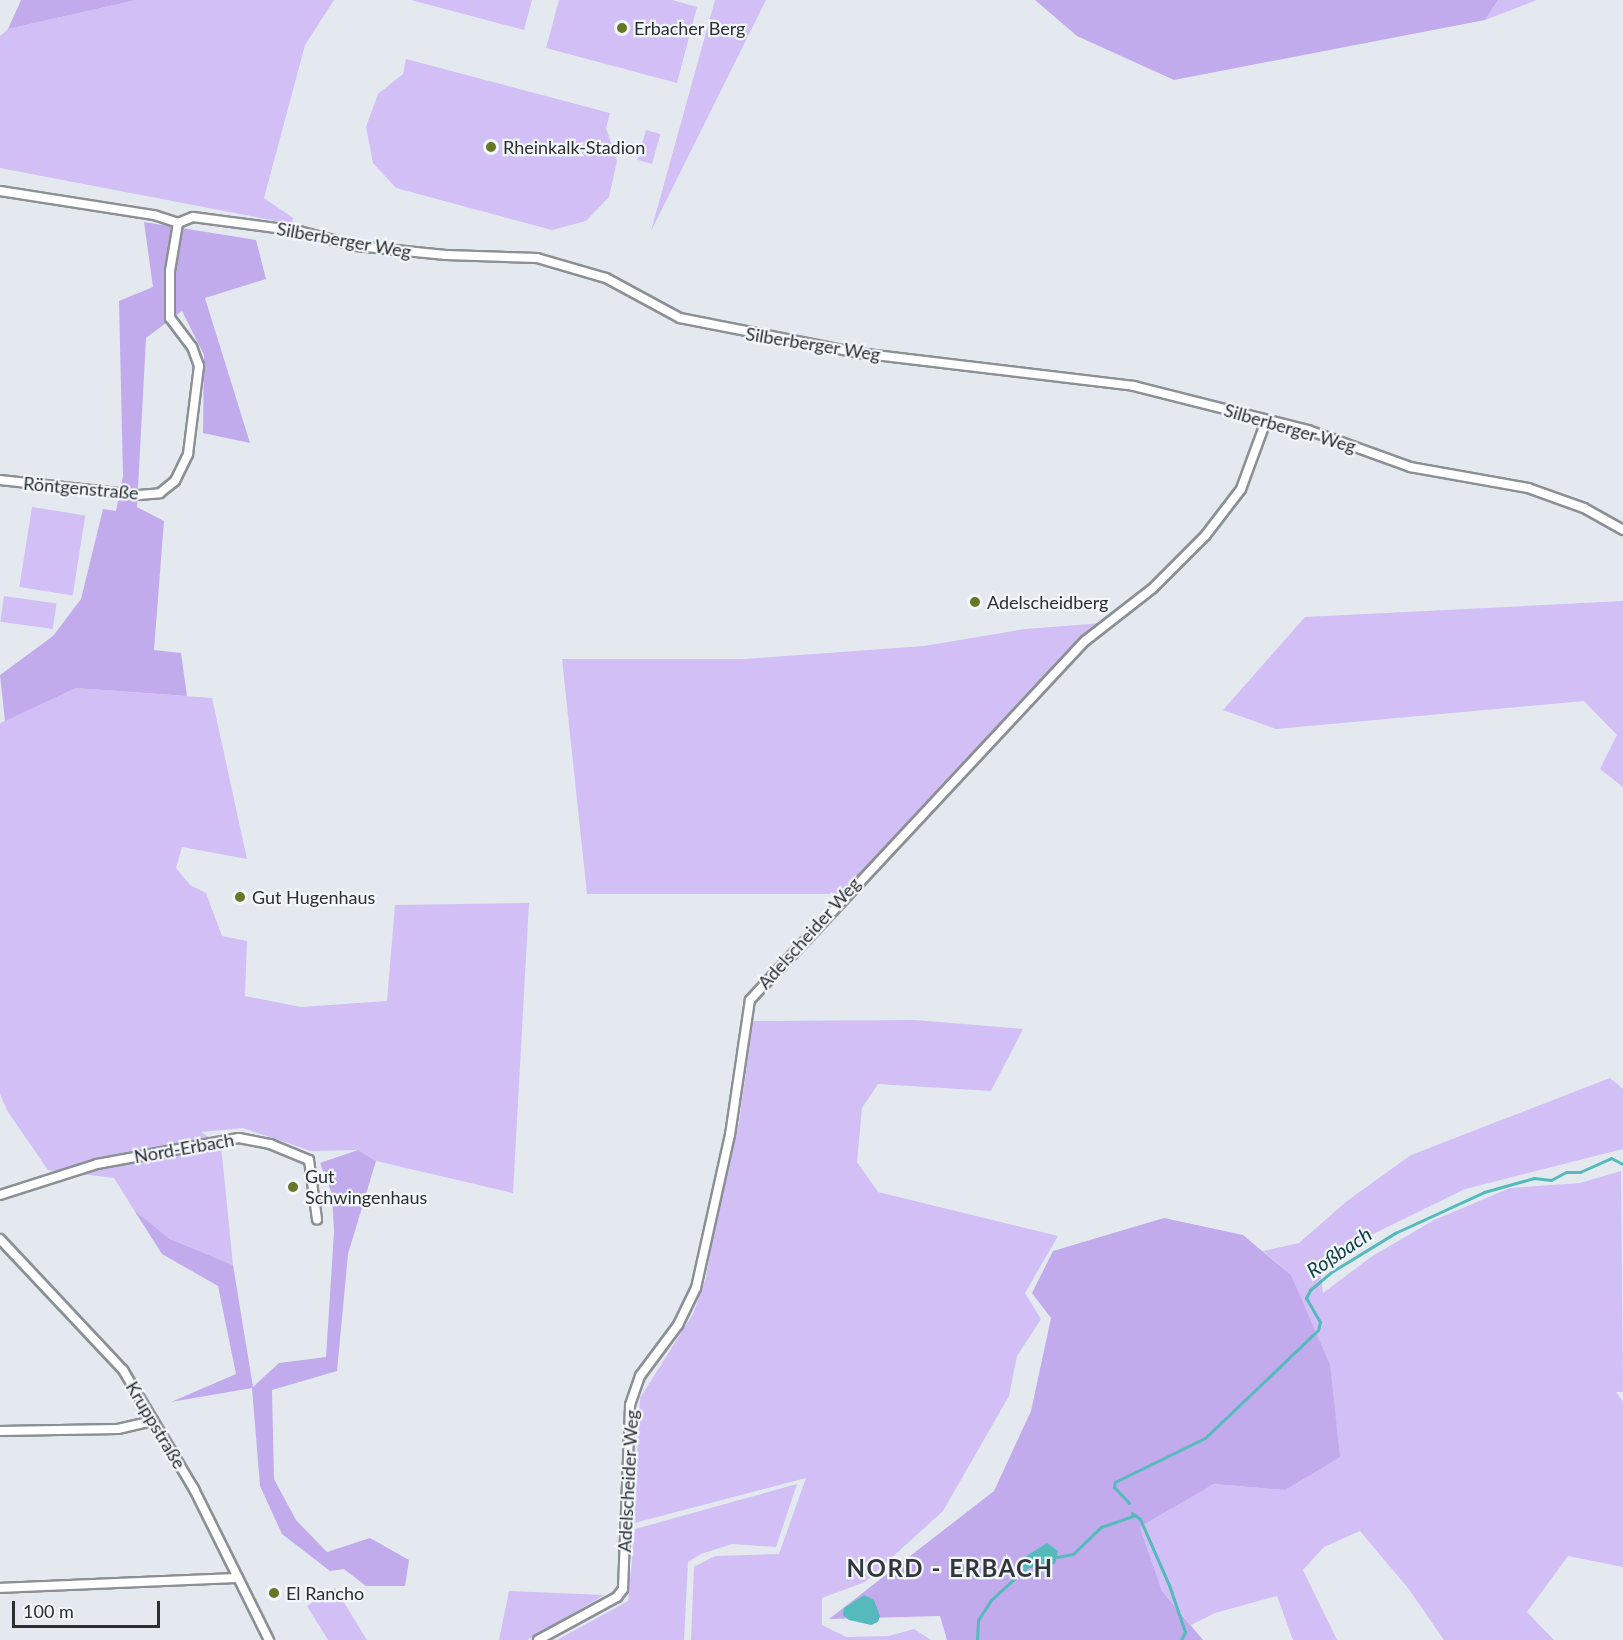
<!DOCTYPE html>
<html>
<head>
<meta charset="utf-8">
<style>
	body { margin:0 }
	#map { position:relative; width:1623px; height:1640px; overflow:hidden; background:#e4e9ef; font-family:Lato,sans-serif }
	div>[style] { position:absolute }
	.green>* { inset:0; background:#d1bff6; transform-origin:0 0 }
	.forest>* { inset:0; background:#c1abed }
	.water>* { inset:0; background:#54babc }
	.stream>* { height:3px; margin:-1.5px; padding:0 1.5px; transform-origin:1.5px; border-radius:1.5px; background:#54babc }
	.roads { filter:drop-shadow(2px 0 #8b9095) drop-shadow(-2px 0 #8b9095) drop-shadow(0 2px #8b9095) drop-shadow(0 -2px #8b9095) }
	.street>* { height:8px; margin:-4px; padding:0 4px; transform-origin:4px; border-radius:4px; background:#fff }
	.dots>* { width:16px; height:16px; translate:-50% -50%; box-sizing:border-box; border:3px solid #f2f7fc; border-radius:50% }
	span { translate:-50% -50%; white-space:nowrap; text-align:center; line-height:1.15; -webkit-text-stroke:4.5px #f2f7fc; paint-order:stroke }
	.poi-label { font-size:18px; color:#2c2e30 }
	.left { translate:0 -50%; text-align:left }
	.street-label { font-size:18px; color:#2c2e30 }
	.water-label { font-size:20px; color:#0e3e3f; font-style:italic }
	.district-label { font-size:24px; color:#32363a; font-weight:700; letter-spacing:1.5px }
	.scale { position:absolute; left:12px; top:1601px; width:148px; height:27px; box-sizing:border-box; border:3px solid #2c2e30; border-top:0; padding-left:8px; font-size:18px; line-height:21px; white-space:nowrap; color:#2c2e30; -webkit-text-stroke:4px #f2f7fc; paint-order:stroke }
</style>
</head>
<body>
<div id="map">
	<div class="green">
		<div style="clip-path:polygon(136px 0,334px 0,305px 45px,264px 198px,293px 218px,292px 224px,0 168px,0 36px,8px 29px)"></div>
		<div style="clip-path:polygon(411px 0,532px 0,524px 30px)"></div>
		<div style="clip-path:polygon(559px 0,672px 0,697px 7px,677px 83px,546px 48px)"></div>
		<div style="clip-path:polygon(715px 0,766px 0,651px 231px)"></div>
		<div style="clip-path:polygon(1498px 0,1537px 0,1485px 20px)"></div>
		<div style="clip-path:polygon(406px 59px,610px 113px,606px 128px,617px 161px,609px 197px,586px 221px,552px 230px,396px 188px,373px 163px,366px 127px,378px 94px,403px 74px)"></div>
		<div style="left:646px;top:130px;width:15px;height:31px;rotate:16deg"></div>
		<div style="left:32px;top:507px;width:54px;height:81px;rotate:9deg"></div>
		<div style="left:4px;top:596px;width:53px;height:26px;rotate:8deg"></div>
		<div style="clip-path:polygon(1623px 601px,1623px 787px,1600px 769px,1617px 735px,1584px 701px,1276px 729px,1223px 710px,1305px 617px)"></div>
		<div style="clip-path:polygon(1103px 623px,840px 894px,587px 894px,562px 659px,745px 659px,924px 646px,1025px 629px)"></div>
		<div style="clip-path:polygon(76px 688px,212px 698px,247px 859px,182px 847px,176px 868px,190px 885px,206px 893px,222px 936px,247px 941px,245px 996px,301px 1007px,387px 1001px,395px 905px,529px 903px,513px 1193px,376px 1161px,358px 1150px,311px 1151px,243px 1128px,201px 1132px,221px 1145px,233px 1265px,170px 1239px,134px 1210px,114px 1178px,48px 1170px,8px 1112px,0 1094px,0 723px)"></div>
		<div style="clip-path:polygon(915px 1020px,1023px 1029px,991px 1091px,878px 1084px,862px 1108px,857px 1162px,878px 1192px,1058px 1236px,1025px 1293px,1041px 1319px,1017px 1356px,1009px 1396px,943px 1511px,865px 1582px,822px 1598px,822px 1625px,846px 1637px,889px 1636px,914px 1629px,931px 1640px,691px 1640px,694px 1567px,715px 1556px,779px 1554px,806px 1478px,634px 1523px,640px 1398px,693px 1314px,706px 1278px,717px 1209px,739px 1122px,753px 1021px)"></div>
		<div style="clip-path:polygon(1610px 1078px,1623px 1089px,1623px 1149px,1465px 1189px,1361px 1240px,1320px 1270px,1323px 1293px,1371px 1257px,1434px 1220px,1510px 1188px,1580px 1183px,1621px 1171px,1623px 1392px,1616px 1392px,1623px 1402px,1623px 1567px,1568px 1556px,1527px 1612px,1554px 1640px,1444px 1640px,1408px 1588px,1360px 1531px,1324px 1547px,1303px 1570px,1337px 1640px,1293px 1640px,1277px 1596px,1215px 1613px,1191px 1625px,1162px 1591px,1140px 1527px,1214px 1484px,1285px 1490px,1291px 1275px,1263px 1251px,1299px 1243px,1347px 1201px,1411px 1155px)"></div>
		<div style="clip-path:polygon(797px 1484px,776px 1547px,732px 1544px,701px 1554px,688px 1562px,684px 1640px,557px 1640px,628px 1601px,635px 1529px)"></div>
		<div style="clip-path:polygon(335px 1588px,367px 1640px,328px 1640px,307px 1606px)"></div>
		<div style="clip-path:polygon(509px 1591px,604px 1595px,527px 1640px,499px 1640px)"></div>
	</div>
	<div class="forest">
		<div style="clip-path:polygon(21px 0,136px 0,8px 29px)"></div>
		<div style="clip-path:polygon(1035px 0,1498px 0,1485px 20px,1174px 80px,1077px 36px)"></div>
		<div style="clip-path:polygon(144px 222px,256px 240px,266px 279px,205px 298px,250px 443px,203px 433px,204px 355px,182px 311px,146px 338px,137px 507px,164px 521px,154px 650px,181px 653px,187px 696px,76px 688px,5px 721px,0 675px,53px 636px,81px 599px,103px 509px,116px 511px,123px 476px,119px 301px,153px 287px)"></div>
		<div style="clip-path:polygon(358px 1150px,376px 1161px,348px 1254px,337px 1371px,272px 1390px,274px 1479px,296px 1520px,327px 1552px,370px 1538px,409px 1560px,405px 1586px,366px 1586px,344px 1569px,330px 1571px,282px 1534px,260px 1486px,252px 1388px,171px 1402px,236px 1374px,218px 1286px,162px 1254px,134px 1210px,170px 1239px,233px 1265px,253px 1387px,279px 1363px,326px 1357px,334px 1232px,332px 1194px,320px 1163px)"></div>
		<div style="clip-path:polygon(1164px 1218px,1243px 1235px,1291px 1275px,1330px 1365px,1340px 1457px,1285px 1490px,1214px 1484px,1140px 1527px,1162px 1591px,1203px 1640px,947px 1640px,940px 1616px,829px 1619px,994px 1491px,1031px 1411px,1051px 1318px,1032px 1293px,1053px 1251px)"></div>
	</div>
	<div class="water">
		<div style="clip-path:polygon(1047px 1543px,1058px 1551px,1055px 1564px,1025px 1569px,1020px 1560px)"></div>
		<div style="clip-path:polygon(864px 1595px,874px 1600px,880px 1616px,878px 1622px,871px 1625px,849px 1620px,843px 1615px,844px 1608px)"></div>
	</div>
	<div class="stream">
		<div style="left:1129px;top:1503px;width:22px;rotate:-133deg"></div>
		<div style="left:1114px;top:1487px;width:5px;rotate:-79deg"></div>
		<div style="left:1115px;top:1482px;width:100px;rotate:-26.1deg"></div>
		<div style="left:1205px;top:1438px;width:156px;rotate:-43.7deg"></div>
		<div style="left:1318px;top:1330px;width:8px;rotate:-76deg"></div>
		<div style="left:1320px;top:1322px;width:28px;rotate:-120deg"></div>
		<div style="left:1306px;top:1298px;width:9px;rotate:-63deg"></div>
		<div style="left:1310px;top:1290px;width:30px;rotate:-40deg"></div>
		<div style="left:1333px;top:1271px;width:73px;rotate:-31.5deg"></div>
		<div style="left:1395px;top:1233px;width:98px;rotate:-24.7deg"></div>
		<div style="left:1484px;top:1192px;width:52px;rotate:-15.6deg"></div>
		<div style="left:1534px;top:1178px;width:17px;rotate:7deg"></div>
		<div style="left:1551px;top:1180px;width:17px;rotate:-28deg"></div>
		<div style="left:1566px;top:1172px;width:14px"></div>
		<div style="left:1580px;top:1172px;width:34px;rotate:-24deg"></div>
		<div style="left:1611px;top:1158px;width:13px;rotate:27deg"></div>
		<div style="left:1132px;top:1513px;width:10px;rotate:37deg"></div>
		<div style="left:1140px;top:1519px;width:72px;rotate:66.3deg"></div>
		<div style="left:1169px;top:1585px;width:50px;rotate:71.2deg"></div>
		<div style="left:1185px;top:1632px;width:9px;rotate:117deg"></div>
		<div style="left:1057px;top:1557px;width:16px;rotate:-11deg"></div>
		<div style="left:1073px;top:1554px;width:39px;rotate:-44deg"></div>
		<div style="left:1101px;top:1527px;width:34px;rotate:-19deg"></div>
		<div style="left:977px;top:1640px;width:20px;rotate:-87deg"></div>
		<div style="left:978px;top:1620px;width:24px;rotate:-57deg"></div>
		<div style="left:991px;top:1600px;width:47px;rotate:-42.4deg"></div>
	</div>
	<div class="roads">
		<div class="street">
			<div style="left:0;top:191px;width:156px;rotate:8.9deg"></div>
			<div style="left:154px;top:215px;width:25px;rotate:18deg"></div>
			<div style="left:178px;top:223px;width:16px;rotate:-22deg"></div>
			<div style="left:193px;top:217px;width:107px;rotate:7.5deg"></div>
			<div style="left:299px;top:231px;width:59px;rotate:14.7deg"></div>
			<div style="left:356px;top:246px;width:90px;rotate:5.7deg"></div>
			<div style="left:446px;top:255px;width:91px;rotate:1.9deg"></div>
			<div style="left:537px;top:258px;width:72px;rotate:16.2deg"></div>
			<div style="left:606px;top:278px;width:84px;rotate:28.4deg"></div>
			<div style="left:680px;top:318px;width:181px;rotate:11.1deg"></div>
			<div style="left:858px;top:353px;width:278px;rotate:6.8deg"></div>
			<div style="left:1134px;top:386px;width:179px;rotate:14.2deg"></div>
			<div style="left:1308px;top:430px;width:109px;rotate:19.9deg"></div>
			<div style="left:1410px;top:467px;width:120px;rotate:10.1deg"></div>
			<div style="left:1528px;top:488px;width:59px;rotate:19.7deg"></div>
			<div style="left:1584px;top:508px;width:45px;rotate:29.4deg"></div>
			<div style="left:0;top:480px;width:140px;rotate:6.2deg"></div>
			<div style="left:139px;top:495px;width:21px;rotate:-5deg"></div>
			<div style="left:160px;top:493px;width:19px;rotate:-39deg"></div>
			<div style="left:175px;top:481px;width:30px;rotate:-64deg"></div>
			<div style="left:188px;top:454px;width:89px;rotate:-82.9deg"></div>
			<div style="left:199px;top:366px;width:20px;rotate:-110deg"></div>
			<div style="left:192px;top:347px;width:36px;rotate:-127deg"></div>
			<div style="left:170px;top:318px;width:47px;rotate:-90deg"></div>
			<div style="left:170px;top:271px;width:49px;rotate:-80.5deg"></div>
			<div style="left:0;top:1195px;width:102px;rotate:-17.7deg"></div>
			<div style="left:97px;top:1164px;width:144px;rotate:-10.4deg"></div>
			<div style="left:239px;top:1138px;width:32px;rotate:11deg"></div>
			<div style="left:270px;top:1144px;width:42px;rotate:22.3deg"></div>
			<div style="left:309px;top:1160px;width:60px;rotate:82.3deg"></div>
			<div style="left:0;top:1239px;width:180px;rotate:46.8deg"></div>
			<div style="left:123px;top:1370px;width:139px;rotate:59.2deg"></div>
			<div style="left:194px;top:1489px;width:169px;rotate:63.6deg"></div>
			<div style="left:0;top:1431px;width:118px;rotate:-1deg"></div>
			<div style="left:118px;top:1429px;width:36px;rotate:-13deg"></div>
			<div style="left:0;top:1588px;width:238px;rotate:-2.4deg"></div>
			<div style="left:538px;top:1640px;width:90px;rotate:-28.6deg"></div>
			<div style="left:617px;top:1597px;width:10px;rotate:-53deg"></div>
			<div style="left:623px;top:1589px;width:184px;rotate:-87.8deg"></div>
			<div style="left:630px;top:1405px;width:31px;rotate:-71deg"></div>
			<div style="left:640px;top:1376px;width:64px;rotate:-53.3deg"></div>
			<div style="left:678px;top:1325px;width:41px;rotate:-64.1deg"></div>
			<div style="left:696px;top:1288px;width:157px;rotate:-77.5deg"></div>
			<div style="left:730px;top:1135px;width:136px;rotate:-81.6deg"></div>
			<div style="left:750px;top:1000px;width:491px;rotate:-47deg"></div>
			<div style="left:1085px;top:641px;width:86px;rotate:-37.9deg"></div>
			<div style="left:1153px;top:588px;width:74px;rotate:-45deg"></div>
			<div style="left:1205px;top:536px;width:59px;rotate:-52.5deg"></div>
			<div style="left:1241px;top:489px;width:72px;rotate:-69.8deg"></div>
		</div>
	</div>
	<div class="dots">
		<div style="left:622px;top:28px;background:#667725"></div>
		<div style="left:491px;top:147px;background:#667725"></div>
		<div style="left:975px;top:602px;background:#667725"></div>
		<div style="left:240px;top:897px;background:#667725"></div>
		<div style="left:293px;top:1187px;background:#667725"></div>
		<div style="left:274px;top:1593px;background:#667725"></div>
	</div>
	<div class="poi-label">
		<span class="left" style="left:634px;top:28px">Erbacher Berg</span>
		<span class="left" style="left:503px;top:147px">Rheinkalk-Stadion</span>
		<span class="left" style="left:987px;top:602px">Adelscheidberg</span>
		<span class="left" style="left:252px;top:897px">Gut Hugenhaus</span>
		<span class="left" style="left:305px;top:1187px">Gut<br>Schwingenhaus</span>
		<span class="left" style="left:286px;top:1593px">El Rancho</span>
	</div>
	<div class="street-label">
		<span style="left:344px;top:240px;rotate:10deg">Silberberger Weg</span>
		<span style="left:813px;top:344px;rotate:9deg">Silberberger Weg</span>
		<span style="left:1290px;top:428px;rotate:16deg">Silberberger Weg</span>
		<span style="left:81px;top:488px;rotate:5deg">Röntgenstraße</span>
		<span style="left:809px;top:933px;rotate:-48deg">Adelscheider Weg</span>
		<span style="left:184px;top:1148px;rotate:-10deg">Nord-Erbach</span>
		<span style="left:156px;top:1425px;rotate:59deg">Kruppstraße</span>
		<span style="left:628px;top:1481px;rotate:-87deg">Adelscheider Weg</span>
	</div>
	<div class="water-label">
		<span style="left:1339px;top:1252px;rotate:-34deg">Roßbach</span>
	</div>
	<div class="district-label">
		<span style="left:950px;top:1568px">NORD - ERBACH</span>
	</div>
	<div class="scale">100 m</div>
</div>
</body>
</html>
